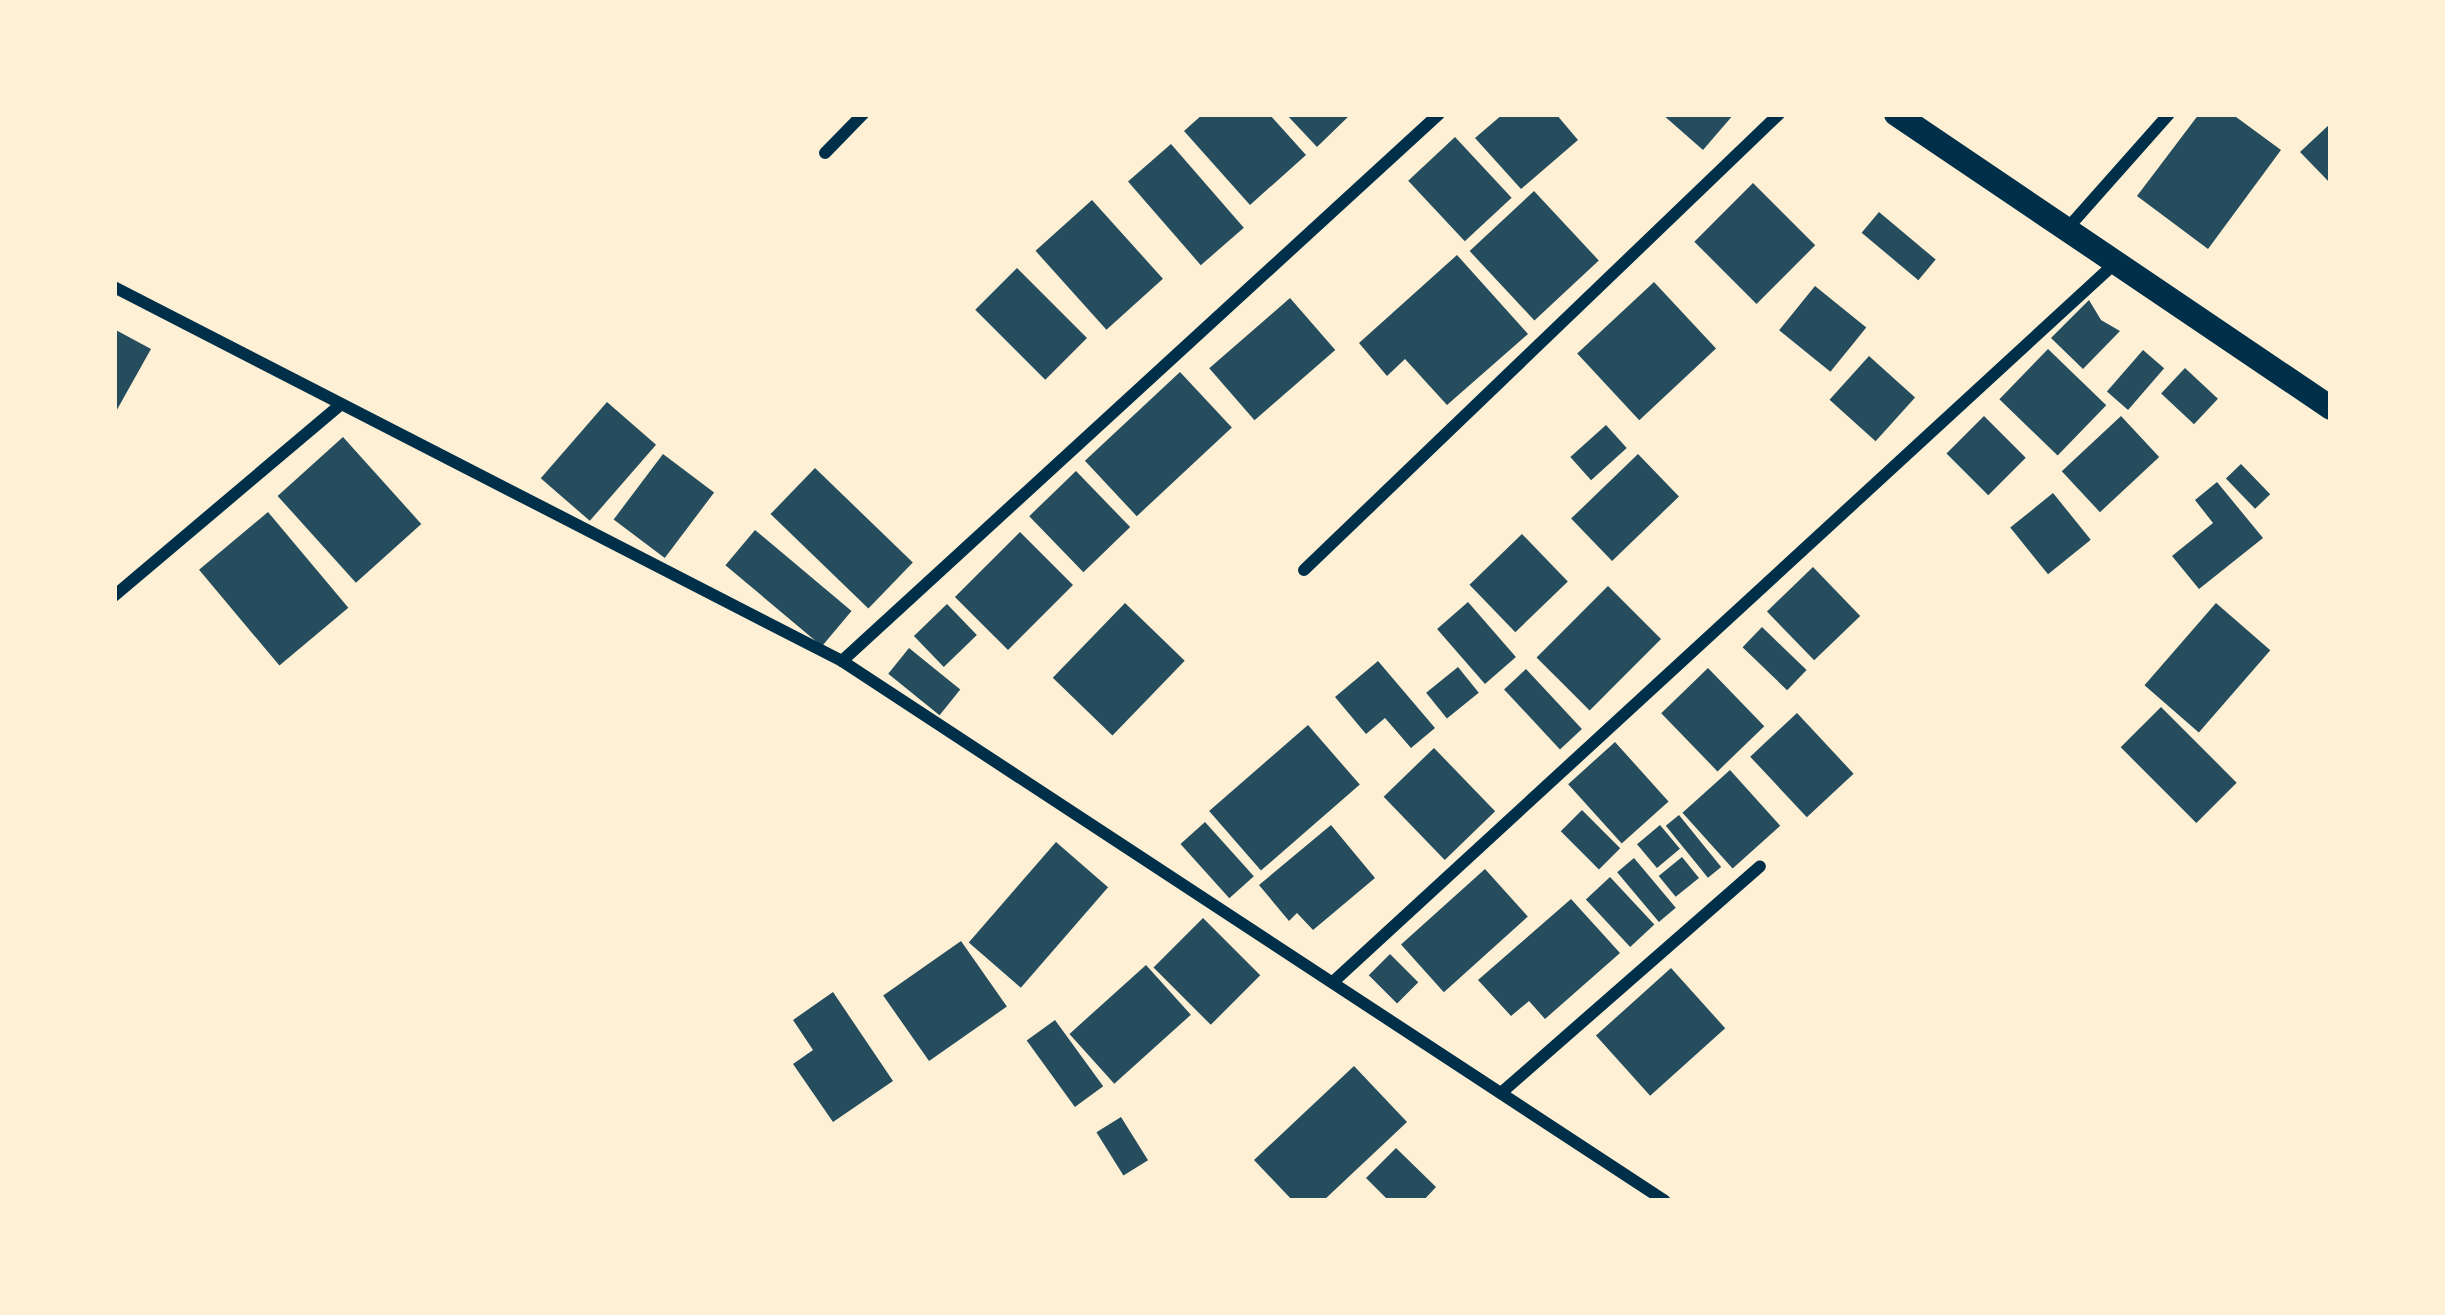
<!DOCTYPE html>
<html>
<head>
<meta charset="utf-8">
<style>
	body { margin:0 }
	#map { position:relative; width:2445px; height:1315px; overflow:hidden; background:#fdf0d5; font-family:Figtree,sans-serif }
	div>[style] { position:absolute }
	.building>* { inset:0; background:#264d5e; transform-origin:0 0 }
	.minor>* { height:12px; margin:-6px; padding:0 6px; transform-origin:6px; border-radius:6px; background:#003049 }
	.secondary>* { height:24px; margin:-12px; padding:0 12px; transform-origin:12px; border-radius:12px; background:#003049 }
	span { translate:-50% -50%; white-space:nowrap; text-align:center; line-height:1.15; -webkit-text-stroke:9px #fdf0d5; paint-order:stroke }
	.frame { position:absolute; inset:0; border:117px solid #fdf0d5; pointer-events:none }
</style>
</head>
<body>
<div id="map">
	<div class="building">
		<div style="clip-path:polygon(1203px 114px,1269px 114px,1306px 155px,1250px 205px,1184px 131px)"></div>
		<div style="clip-path:polygon(1286px 114px,1351px 114px,1317px 147px)"></div>
		<div style="clip-path:polygon(1503px 114px,1556px 114px,1578px 140px,1521px 189px,1475px 138px)"></div>
		<div style="clip-path:polygon(1662px 114px,1734px 114px,1703px 150px)"></div>
		<div style="clip-path:polygon(2199px 114px,2232px 114px,2281px 150px,2208px 249px,2137px 196px)"></div>
		<div style="clip-path:polygon(2331px 123px,2331px 184px,2300px 152px)"></div>
		<div style="left:1455px;top:137px;width:83px;height:64px;rotate:47deg"></div>
		<div style="left:1171px;top:144px;width:111px;height:57px;rotate:49deg"></div>
		<div style="left:1753px;top:183px;width:88px;height:83px;rotate:45deg"></div>
		<div style="left:1534px;top:191px;width:95px;height:88px;rotate:47deg"></div>
		<div style="left:1092px;top:200px;width:106px;height:76px;rotate:48deg"></div>
		<div style="left:1879px;top:212px;width:74px;height:27px;rotate:40deg"></div>
		<div style="clip-path:polygon(1457px 255px,1528px 334px,1447px 405px,1405px 359px,1387px 376px,1359px 343px)"></div>
		<div style="left:1017px;top:268px;width:99px;height:59px;rotate:45deg"></div>
		<div style="left:1654px;top:282px;width:91px;height:105px;rotate:47deg"></div>
		<div style="left:1815px;top:286px;width:66px;height:57px;rotate:39deg"></div>
		<div style="left:1290px;top:298px;width:69px;height:107px;rotate:49deg"></div>
		<div style="clip-path:polygon(2089px 300px,2101px 320px,2120px 331px,2083px 369px,2051px 338px)"></div>
		<div style="clip-path:polygon(114px 329px,151px 349px,114px 415px)"></div>
		<div style="left:2048px;top:349px;width:81px;height:70px;rotate:44deg"></div>
		<div style="left:2143px;top:350px;width:28px;height:55px;rotate:41deg"></div>
		<div style="left:1869px;top:356px;width:62px;height:59px;rotate:42deg"></div>
		<div style="left:2185px;top:368px;width:45px;height:35px;rotate:43deg"></div>
		<div style="left:1180px;top:372px;width:76px;height:130px;rotate:47deg"></div>
		<div style="left:607px;top:402px;width:65px;height:101px;rotate:41deg"></div>
		<div style="left:1984px;top:416px;width:59px;height:53px;rotate:45deg"></div>
		<div style="left:2121px;top:416px;width:56px;height:81px;rotate:47deg"></div>
		<div style="left:1606px;top:425px;width:31px;height:48px;rotate:48deg"></div>
		<div style="left:343px;top:437px;width:117px;height:88px;rotate:48deg"></div>
		<div style="left:663px;top:454px;width:64px;height:82px;rotate:37deg"></div>
		<div style="left:1638px;top:454px;width:59px;height:93px;rotate:46deg"></div>
		<div style="left:2241px;top:464px;width:42px;height:21px;rotate:46deg"></div>
		<div style="left:815px;top:468px;width:136px;height:64px;rotate:44deg"></div>
		<div style="left:1076px;top:471px;width:78px;height:65px;rotate:46deg"></div>
		<div style="clip-path:polygon(2217px 482px,2263px 538px,2199px 589px,2172px 556px,2213px 523px,2195px 500px)"></div>
		<div style="left:2053px;top:493px;width:60px;height:55px;rotate:51deg"></div>
		<div style="left:268px;top:512px;width:125px;height:90px;rotate:50deg"></div>
		<div style="left:755px;top:530px;width:126px;height:46px;rotate:40deg"></div>
		<div style="left:1020px;top:532px;width:75px;height:92px;rotate:45deg"></div>
		<div style="left:1522px;top:534px;width:66px;height:73px;rotate:46deg"></div>
		<div style="left:1813px;top:567px;width:68px;height:64px;rotate:46deg"></div>
		<div style="left:1608px;top:586px;width:75px;height:101px;rotate:45deg"></div>
		<div style="left:1468px;top:602px;width:73px;height:41px;rotate:49deg"></div>
		<div style="left:1125px;top:603px;width:83px;height:104px;rotate:44deg"></div>
		<div style="left:2216px;top:603px;width:72px;height:109px;rotate:41deg"></div>
		<div style="left:947px;top:604px;width:43px;height:46px;rotate:46deg"></div>
		<div style="left:1762px;top:627px;width:62px;height:28px;rotate:44deg"></div>
		<div style="left:909px;top:648px;width:66px;height:33px;rotate:39deg"></div>
		<div style="clip-path:polygon(1378px 661px,1435px 728px,1411px 748px,1385px 718px,1366px 734px,1335px 697px)"></div>
		<div style="left:1458px;top:667px;width:33px;height:41px;rotate:51deg"></div>
		<div style="left:1708px;top:668px;width:81px;height:65px;rotate:46deg"></div>
		<div style="left:1526px;top:669px;width:82px;height:30px;rotate:47deg"></div>
		<div style="left:2161px;top:707px;width:107px;height:57px;rotate:45deg"></div>
		<div style="left:1797px;top:713px;width:83px;height:64px;rotate:47deg"></div>
		<div style="left:1308px;top:725px;width:79px;height:131px;rotate:49deg"></div>
		<div style="left:1615px;top:742px;width:80px;height:63px;rotate:48deg"></div>
		<div style="left:1434px;top:748px;width:88px;height:70px;rotate:46deg"></div>
		<div style="left:1730px;top:770px;width:75px;height:64px;rotate:48deg"></div>
		<div style="left:1582px;top:810px;width:54px;height:30px;rotate:45deg"></div>
		<div style="left:1679px;top:815px;width:67px;height:17px;rotate:51deg"></div>
		<div style="left:1205px;top:822px;width:73px;height:33px;rotate:48deg"></div>
		<div style="clip-path:polygon(1331px 825px,1375px 878px,1313px 930px,1297px 913px,1289px 921px,1259px 885px)"></div>
		<div style="left:1660px;top:825px;width:31px;height:30px;rotate:50deg"></div>
		<div style="left:1056px;top:842px;width:69px;height:133px;rotate:41deg"></div>
		<div style="left:1682px;top:857px;width:27px;height:30px;rotate:51deg"></div>
		<div style="left:1634px;top:858px;width:65px;height:22px;rotate:50deg"></div>
		<div style="left:1485px;top:869px;width:64px;height:113px;rotate:48deg"></div>
		<div style="left:1610px;top:877px;width:65px;height:33px;rotate:47deg"></div>
		<div style="clip-path:polygon(1571px 899px,1620px 953px,1545px 1019px,1529px 1001px,1511px 1016px,1478px 980px)"></div>
		<div style="left:1203px;top:918px;width:81px;height:70px;rotate:45deg"></div>
		<div style="left:961px;top:941px;width:80px;height:95px;rotate:55deg"></div>
		<div style="left:1390px;top:954px;width:40px;height:30px;rotate:45deg"></div>
		<div style="left:1146px;top:965px;width:67px;height:103px;rotate:48deg"></div>
		<div style="left:1671px;top:968px;width:81px;height:101px;rotate:48deg"></div>
		<div style="clip-path:polygon(833px 992px,893px 1081px,833px 1122px,793px 1064px,813px 1050px,793px 1020px)"></div>
		<div style="left:1055px;top:1020px;width:82px;height:35px;rotate:54deg"></div>
		<div style="clip-path:polygon(1354px 1066px,1407px 1122px,1323px 1201px,1293px 1201px,1254px 1160px)"></div>
		<div style="left:1121px;top:1117px;width:51px;height:29px;rotate:58deg"></div>
		<div style="clip-path:polygon(1396px 1148px,1436px 1187px,1423px 1201px,1389px 1201px,1366px 1178px)"></div>
	</div>
	<div class="minor">
		<div style="left:825px;top:153px;width:54px;rotate:-45.7deg"></div>
		<div style="left:2066px;top:230px;width:155px;rotate:-48.4deg"></div>
		<div style="left:114px;top:287px;width:818px;rotate:27.19deg"></div>
		<div style="left:842px;top:661px;width:984px;rotate:33.27deg"></div>
		<div style="left:1304px;top:570px;width:658px;rotate:-43.83deg"></div>
		<div style="left:114px;top:596px;width:297px;rotate:-40.2deg"></div>
		<div style="left:842px;top:661px;width:810px;rotate:-42.5deg"></div>
		<div style="left:1333px;top:982px;width:1061px;rotate:-42.59deg"></div>
		<div style="left:1501px;top:1093px;width:344px;rotate:-41.2deg"></div>
	</div>
	<div class="secondary">
		<div style="left:1896px;top:114px;width:525px;rotate:34.05deg"></div>
	</div>
	<div class="frame"></div>
</div>
</body>
</html>
